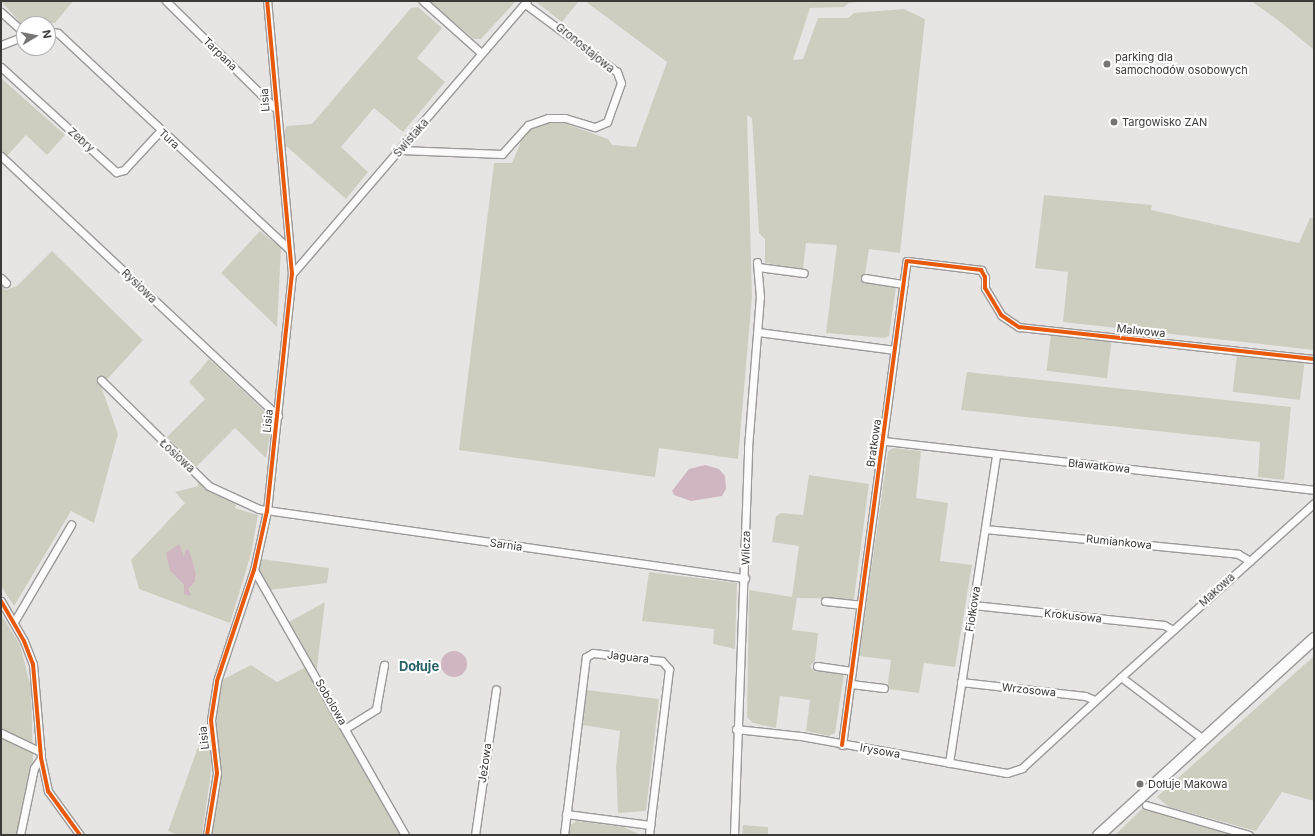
<!DOCTYPE html>
<html>
<head>
<meta charset="utf-8">
<style>
	body { margin:0 }
	#map { position:relative; width:1315px; height:836px; overflow:hidden; background:#e7e5e4; font-family:Inter,sans-serif }
	div>[style] { position:absolute }
	.green>* { inset:0; background:#cecec0; transform-origin:0 0 }
	.water>* { inset:0; background:#d0b6c1 }
	.round { border-radius:50% }
	.roads { filter:drop-shadow(1px 0 #9b9999) drop-shadow(-1px 0 #9b9999) drop-shadow(0 1px #9b9999) drop-shadow(0 -1px #9b9999) }
	.street>* { height:7px; margin:-3.5px; padding:0 3.5px; transform-origin:3.5px; border-radius:3.5px; background:#fbfbfb }
	.primary>* { height:11px; margin:-5.5px; padding:0 5.5px; transform-origin:5.5px; border-radius:5.5px; background:#fbfbfb }
	.cycleway>* { height:4px; margin:-2px; padding:0 2px; transform-origin:2px; border-radius:2px; background:#e8590c }
	.dots>* { width:11px; height:11px; translate:-50% -50%; box-sizing:border-box; border:2px solid #fff; border-radius:50% }
	span { translate:-50% -50%; white-space:nowrap; text-align:center; line-height:1.15; -webkit-text-stroke:4px #fff; paint-order:stroke }
	.street-label { font-size:11px; color:#3b3a39 }
	.poi-label { font-size:11px; color:#3b3a39 }
	.left { translate:0 -50%; text-align:left }
	.quarter-label { font-size:13px; color:#286264; font-weight:700 }
	.frame { position:absolute; inset:0; border:2px solid #3b3a39; pointer-events:none }
	.north { position:absolute; left:16px; top:16px; width:40px; height:40px; box-sizing:border-box; background:#fff; border:1px solid #b1b0b0; border-radius:50%; rotate:80deg; font-size:11px; font-weight:700; line-height:16px; text-align:center; color:#3b3a39 }
	.north::after { content:''; display:block; margin:auto; width:14px; height:18px; background:#777675; clip-path:polygon(50% 0,100% 100%,50% 72%,0 100%) }
</style>
</head>
<body>
<div id="map">
	<div class="green">
		<div style="clip-path:polygon(1px 1px,73px 1px,55px 23px,24px 24px,24px 27px)"></div>
		<div style="clip-path:polygon(428px 1px,516px 1px,481px 39px,474px 39px)"></div>
		<div style="clip-path:polygon(535px 1px,579px 1px,562px 22px)"></div>
		<div style="clip-path:polygon(585px 1px,869px 1px,849px 3px,844px 7px,810px 8px,793px 60px,803px 59px,818px 18px,848px 18px,854px 13px,904px 9px,925px 19px,900px 253px,869px 249px,865px 274px,861px 278px,865px 283px,896px 287px,889px 336px,885px 338px,826px 333px,837px 245px,806px 243px,803px 269px,765px 263px,765px 239px,759px 233px,752px 118px,747px 115px,752px 296px,738px 459px,659px 448px,655px 477px,459px 450px,494px 163px,512px 163px,521px 141px,531px 129px,547px 123px,564px 123px,608px 139px,612px 145px,636px 147px,667px 62px)"></div>
		<div style="clip-path:polygon(1251px 1px,1314px 1px,1314px 50px,1279px 21px)"></div>
		<div style="clip-path:polygon(418px 7px,442px 28px,417px 58px,445px 82px,403px 132px,374px 108px,341px 147px,368px 172px,346px 199px,285px 145px,283px 132px,287px 126px,312px 124px,411px 8px)"></div>
		<div style="clip-path:polygon(1px 78px,65px 135px,47px 155px,26px 135px,7px 156px,1px 151px)"></div>
		<div style="clip-path:polygon(1044px 195px,1152px 205px,1151px 210px,1299px 243px,1310px 218px,1314px 218px,1314px 350px,1063px 322px,1068px 272px,1035px 268px)"></div>
		<div style="clip-path:polygon(260px 231px,281px 248px,277px 327px,221px 273px)"></div>
		<div style="clip-path:polygon(52px 251px,143px 340px,101px 386px,118px 434px,94px 523px,71px 511px,14px 606px,1px 586px,1px 286px,6px 290px,17px 286px)"></div>
		<div style="left:1051px;top:334px;width:61px;height:37px;rotate:7deg"></div>
		<div style="left:1237px;top:355px;width:68px;height:37px;rotate:7deg"></div>
		<div style="clip-path:polygon(evenodd,209px 359px,273px 419px,266px 458px,235px 428px,196px 467px,236px 505px,235px 508px,258px 515px,251px 554px,230px 623px,139px 589px,131px 560px,185px 503px,175px 492px,198px 486px,196px 467px,167px 437px,205px 399px,189px 382px,209px 359px,166px 553px,190px 555px,196px 573px,195px 582px,189px 588px,191px 592px,184px 594px,184px 585px,170px 571px,166px 553px)"></div>
		<div style="clip-path:polygon(967px 372px,1291px 407px,1284px 480px,1258px 477px,1260px 442px,961px 410px)"></div>
		<div style="clip-path:polygon(893px 448px,921px 451px,916px 498px,948px 503px,940px 561px,972px 565px,955px 667px,924px 663px,919px 693px,887px 689px,891px 660px,859px 656px,888px 451px)"></div>
		<div style="clip-path:polygon(809px 475px,869px 484px,854px 599px,797px 598px,792px 630px,818px 633px,815px 661px,810px 666px,814px 671px,844px 674px,835px 733px,829px 736px,806px 731px,810px 700px,780px 696px,776px 728px,753px 723px,747px 717px,749px 590px,792px 597px,799px 546px,772px 542px,776px 516px,781px 513px,803px 515px)"></div>
		<div style="clip-path:polygon(261px 559px,329px 568px,327px 583px,269px 590px,259px 570px)"></div>
		<div style="clip-path:polygon(649px 572px,737px 583px,735px 649px,713px 644px,714px 629px,642px 621px)"></div>
		<div style="clip-path:polygon(325px 602px,316px 675px,287px 623px)"></div>
		<div style="clip-path:polygon(1px 614px,20px 645px,31px 688px,33px 761px,17px 835px,1px 835px)"></div>
		<div style="clip-path:polygon(1314px 656px,1314px 801px,1282px 792px,1256px 831px,1169px 807px,1157px 797px)"></div>
		<div style="clip-path:polygon(251px 665px,277px 682px,306px 667px,400px 835px,212px 835px,221px 775px,216px 717px,222px 680px)"></div>
		<div style="clip-path:polygon(587px 690px,659px 699px,646px 811px,618px 813px,616px 767px,620px 731px,583px 725px)"></div>
		<div style="clip-path:polygon(203px 733px,208px 735px,212px 765px,202px 835px,178px 835px,168px 831px)"></div>
		<div style="clip-path:polygon(1142px 809px,1219px 831px,1226px 835px,1115px 835px)"></div>
		<div style="clip-path:polygon(577px 821px,624px 827px,640px 835px,568px 835px,569px 826px)"></div>
		<div style="clip-path:polygon(743px 825px,768px 827px,768px 835px,742px 835px)"></div>
	</div>
	<div class="water">
		<div style="clip-path:polygon(705px 465px,719px 469px,725px 476px,726px 489px,722px 496px,691px 501px,674px 495px,672px 491px,689px 469px)"></div>
		<div style="clip-path:polygon(179px 544px,184px 556px,186px 549px,189px 550px,196px 573px,195px 582px,189px 588px,191px 596px,184px 594px,184px 585px,170px 571px,167px 559px,166px 553px)"></div>
		<div class="round" style="left:441px;top:651px;width:26px;height:26px"></div>
	</div>
	<div class="roads">
		<div class="street">
			<div style="left:166px;top:1px;width:151px;rotate:44.5deg"></div>
			<div style="left:423px;top:1px;width:76px;rotate:41.8deg"></div>
			<div style="left:1px;top:12px;width:31px;rotate:42deg"></div>
			<div style="left:48px;top:31px;width:10px;rotate:11deg"></div>
			<div style="left:58px;top:33px;width:316px;rotate:43.1deg"></div>
			<div style="left:1px;top:45px;width:25px;rotate:-21deg"></div>
			<div style="left:1px;top:67px;width:156px;rotate:42.4deg"></div>
			<div style="left:116px;top:172px;width:8px;rotate:-14deg"></div>
			<div style="left:124px;top:170px;width:53px;rotate:-47.3deg"></div>
			<div style="left:401px;top:150px;width:101px;rotate:2.3deg"></div>
			<div style="left:502px;top:154px;width:39px;rotate:-48deg"></div>
			<div style="left:528px;top:125px;width:21px;rotate:-19deg"></div>
			<div style="left:548px;top:118px;width:17px"></div>
			<div style="left:565px;top:118px;width:31px;rotate:17deg"></div>
			<div style="left:595px;top:127px;width:13px;rotate:-23deg"></div>
			<div style="left:607px;top:122px;width:41px;rotate:-70.3deg"></div>
			<div style="left:621px;top:83px;width:12px;rotate:-110deg"></div>
			<div style="left:617px;top:72px;width:114px;rotate:-143.5deg"></div>
			<div style="left:1px;top:156px;width:380px;rotate:43.2deg"></div>
			<div style="left:758px;top:267px;width:46px;rotate:7.4deg"></div>
			<div style="left:292px;top:274px;width:360px;rotate:-49.3deg"></div>
			<div style="left:1px;top:278px;width:7px;rotate:45deg"></div>
			<div style="left:865px;top:278px;width:39px;rotate:9deg"></div>
			<div style="left:758px;top:332px;width:138px;rotate:7.5deg"></div>
			<div style="left:101px;top:380px;width:151px;rotate:44.5deg"></div>
			<div style="left:209px;top:486px;width:55px;rotate:24.7deg"></div>
			<div style="left:259px;top:509px;width:491px;rotate:8.1deg"></div>
			<div style="left:885px;top:441px;width:432px;rotate:6.5deg"></div>
			<div style="left:985px;top:529px;width:254px;rotate:5.6deg"></div>
			<div style="left:1238px;top:554px;width:14px;rotate:30deg"></div>
			<div style="left:254px;top:570px;width:305px;rotate:60.3deg"></div>
			<div style="left:1px;top:601px;width:46px;rotate:60.1deg"></div>
			<div style="left:24px;top:641px;width:25px;rotate:69deg"></div>
			<div style="left:33px;top:664px;width:94px;rotate:85.1deg"></div>
			<div style="left:41px;top:758px;width:34px;rotate:78deg"></div>
			<div style="left:48px;top:791px;width:54px;rotate:54deg"></div>
			<div style="left:825px;top:601px;width:36px;rotate:6deg"></div>
			<div style="left:973px;top:605px;width:192px;rotate:6deg"></div>
			<div style="left:1164px;top:625px;width:10px;rotate:29deg"></div>
			<div style="left:14px;top:622px;width:113px;rotate:-59.6deg"></div>
			<div style="left:817px;top:666px;width:35px;rotate:8deg"></div>
			<div style="left:1121px;top:677px;width:260px;rotate:-42deg"></div>
			<div style="left:961px;top:682px;width:125px;rotate:6.4deg"></div>
			<div style="left:1085px;top:696px;width:11px;rotate:22deg"></div>
			<div style="left:851px;top:684px;width:33px;rotate:7deg"></div>
			<div style="left:346px;top:728px;width:36px;rotate:-32deg"></div>
			<div style="left:376px;top:709px;width:45px;rotate:-79.7deg"></div>
			<div style="left:736px;top:729px;width:65px;rotate:6.1deg"></div>
			<div style="left:801px;top:736px;width:209px;rotate:10.2deg"></div>
			<div style="left:1007px;top:773px;width:16px;rotate:-18deg"></div>
			<div style="left:1022px;top:768px;width:134px;rotate:-42.6deg"></div>
			<div style="left:1121px;top:677px;width:103px;rotate:37.1deg"></div>
			<div style="left:1px;top:733px;width:44px;rotate:25.4deg"></div>
			<div style="left:842px;top:745px;width:488px;rotate:-82.4deg"></div>
			<div style="left:907px;top:261px;width:75px;rotate:6.9deg"></div>
			<div style="left:981px;top:270px;width:8px;rotate:60deg"></div>
			<div style="left:985px;top:277px;width:11px;rotate:90deg"></div>
			<div style="left:985px;top:288px;width:31px;rotate:59deg"></div>
			<div style="left:1001px;top:315px;width:22px;rotate:34deg"></div>
			<div style="left:1019px;top:327px;width:297px;rotate:6.2deg"></div>
			<div style="left:949px;top:763px;width:312px;rotate:-81.3deg"></div>
			<div style="left:1146px;top:805px;width:107px;rotate:16.2deg"></div>
			<div style="left:566px;top:814px;width:85px;rotate:7.5deg"></div>
			<div style="left:20px;top:835px;width:68px;rotate:-78.2deg"></div>
			<div style="left:34px;top:768px;width:12px;rotate:-55deg"></div>
			<div style="left:207px;top:835px;width:63px;rotate:-80.8deg"></div>
			<div style="left:217px;top:773px;width:53px;rotate:-96.5deg"></div>
			<div style="left:211px;top:720px;width:39px;rotate:-81deg"></div>
			<div style="left:217px;top:681px;width:117px;rotate:-71.6deg"></div>
			<div style="left:254px;top:570px;width:60px;rotate:-77.6deg"></div>
			<div style="left:267px;top:511px;width:238px;rotate:-84deg"></div>
			<div style="left:292px;top:274px;width:274px;rotate:-95.2deg"></div>
			<div style="left:475px;top:835px;width:147px;rotate:-81.8deg"></div>
			<div style="left:564px;top:835px;width:179px;rotate:-83deg"></div>
			<div style="left:586px;top:657px;width:8px;rotate:-30deg"></div>
			<div style="left:593px;top:653px;width:69px;rotate:6.6deg"></div>
			<div style="left:662px;top:661px;width:11px;rotate:49deg"></div>
			<div style="left:669px;top:669px;width:167px;rotate:96.9deg"></div>
			<div style="left:734px;top:835px;width:387px;rotate:-87.9deg"></div>
			<div style="left:748px;top:448px;width:151px;rotate:-85.5deg"></div>
			<div style="left:760px;top:297px;width:35px;rotate:-95deg"></div>
		</div>
		<div class="primary">
			<div style="left:1098px;top:835px;width:292px;rotate:-42.4deg"></div>
		</div>
	</div>
	<div class="cycleway">
		<div style="left:1px;top:601px;width:46px;rotate:60.1deg"></div>
		<div style="left:24px;top:641px;width:25px;rotate:69deg"></div>
		<div style="left:33px;top:664px;width:94px;rotate:85.1deg"></div>
		<div style="left:41px;top:758px;width:34px;rotate:78deg"></div>
		<div style="left:48px;top:791px;width:54px;rotate:54deg"></div>
		<div style="left:842px;top:745px;width:488px;rotate:-82.4deg"></div>
		<div style="left:907px;top:261px;width:75px;rotate:6.9deg"></div>
		<div style="left:981px;top:270px;width:8px;rotate:60deg"></div>
		<div style="left:985px;top:277px;width:11px;rotate:90deg"></div>
		<div style="left:985px;top:288px;width:31px;rotate:59deg"></div>
		<div style="left:1001px;top:315px;width:22px;rotate:34deg"></div>
		<div style="left:1019px;top:327px;width:297px;rotate:6.2deg"></div>
		<div style="left:207px;top:835px;width:63px;rotate:-80.8deg"></div>
		<div style="left:217px;top:773px;width:53px;rotate:-96.5deg"></div>
		<div style="left:211px;top:720px;width:39px;rotate:-81deg"></div>
		<div style="left:217px;top:681px;width:117px;rotate:-71.6deg"></div>
		<div style="left:254px;top:570px;width:60px;rotate:-77.6deg"></div>
		<div style="left:267px;top:511px;width:238px;rotate:-84deg"></div>
		<div style="left:292px;top:274px;width:274px;rotate:-95.2deg"></div>
	</div>
	<div class="dots">
		<div style="left:1107px;top:64px;background:#777675"></div>
		<div style="left:1114px;top:122px;background:#777675"></div>
		<div style="left:1140px;top:784px;background:#777675"></div>
	</div>
	<div class="street-label">
		<span style="left:585px;top:48px;rotate:39deg">Gronostajowa</span>
		<span style="left:220px;top:54px;rotate:44deg">Tarpana</span>
		<span style="left:265px;top:100px;rotate:-94deg">Lisia</span>
		<span style="left:411px;top:138px;rotate:-49deg">Świstaka</span>
		<span style="left:169px;top:139px;rotate:43deg">Tura</span>
		<span style="left:81px;top:140px;rotate:42deg">Zebry</span>
		<span style="left:139px;top:286px;rotate:44deg">Rysiowa</span>
		<span style="left:1141px;top:331px;rotate:6deg">Malwowa</span>
		<span style="left:268px;top:421px;rotate:-84deg">Lisia</span>
		<span style="left:874px;top:443px;rotate:-82deg">Bratkowa</span>
		<span style="left:177px;top:456px;rotate:43deg">Łosiowa</span>
		<span style="left:1099px;top:466px;rotate:6deg">Bławatkowa</span>
		<span style="left:1119px;top:542px;rotate:6deg">Rumiankowa</span>
		<span style="left:506px;top:545px;rotate:8deg">Sarnia</span>
		<span style="left:746px;top:548px;rotate:-89deg">Wilcza</span>
		<span style="left:1217px;top:590px;rotate:-42deg">Makowa</span>
		<span style="left:973px;top:609px;rotate:-81deg">Fiołkowa</span>
		<span style="left:1073px;top:616px;rotate:6deg">Krokusowa</span>
		<span style="left:628px;top:657px;rotate:6deg">Jaguara</span>
		<span style="left:1029px;top:690px;rotate:6deg">Wrzosowa</span>
		<span style="left:331px;top:702px;rotate:60deg">Sobolowa</span>
		<span style="left:204px;top:738px;rotate:-96deg">Lisia</span>
		<span style="left:880px;top:751px;rotate:10deg">Irysowa</span>
		<span style="left:485px;top:763px;rotate:-82deg">Jeżowa</span>
	</div>
	<div class="poi-label">
		<span class="left" style="left:1115px;top:64px">parking dla<br>samochodów osobowych</span>
		<span class="left" style="left:1122px;top:122px">Targowisko ZAN</span>
		<span class="left" style="left:1148px;top:784px">Dołuje Makowa</span>
	</div>
	<div class="quarter-label">
		<span style="left:419px;top:666px">Dołuje</span>
	</div>
	<div class="frame"></div>
	<div class="north">N</div>
</div>
</body>
</html>
